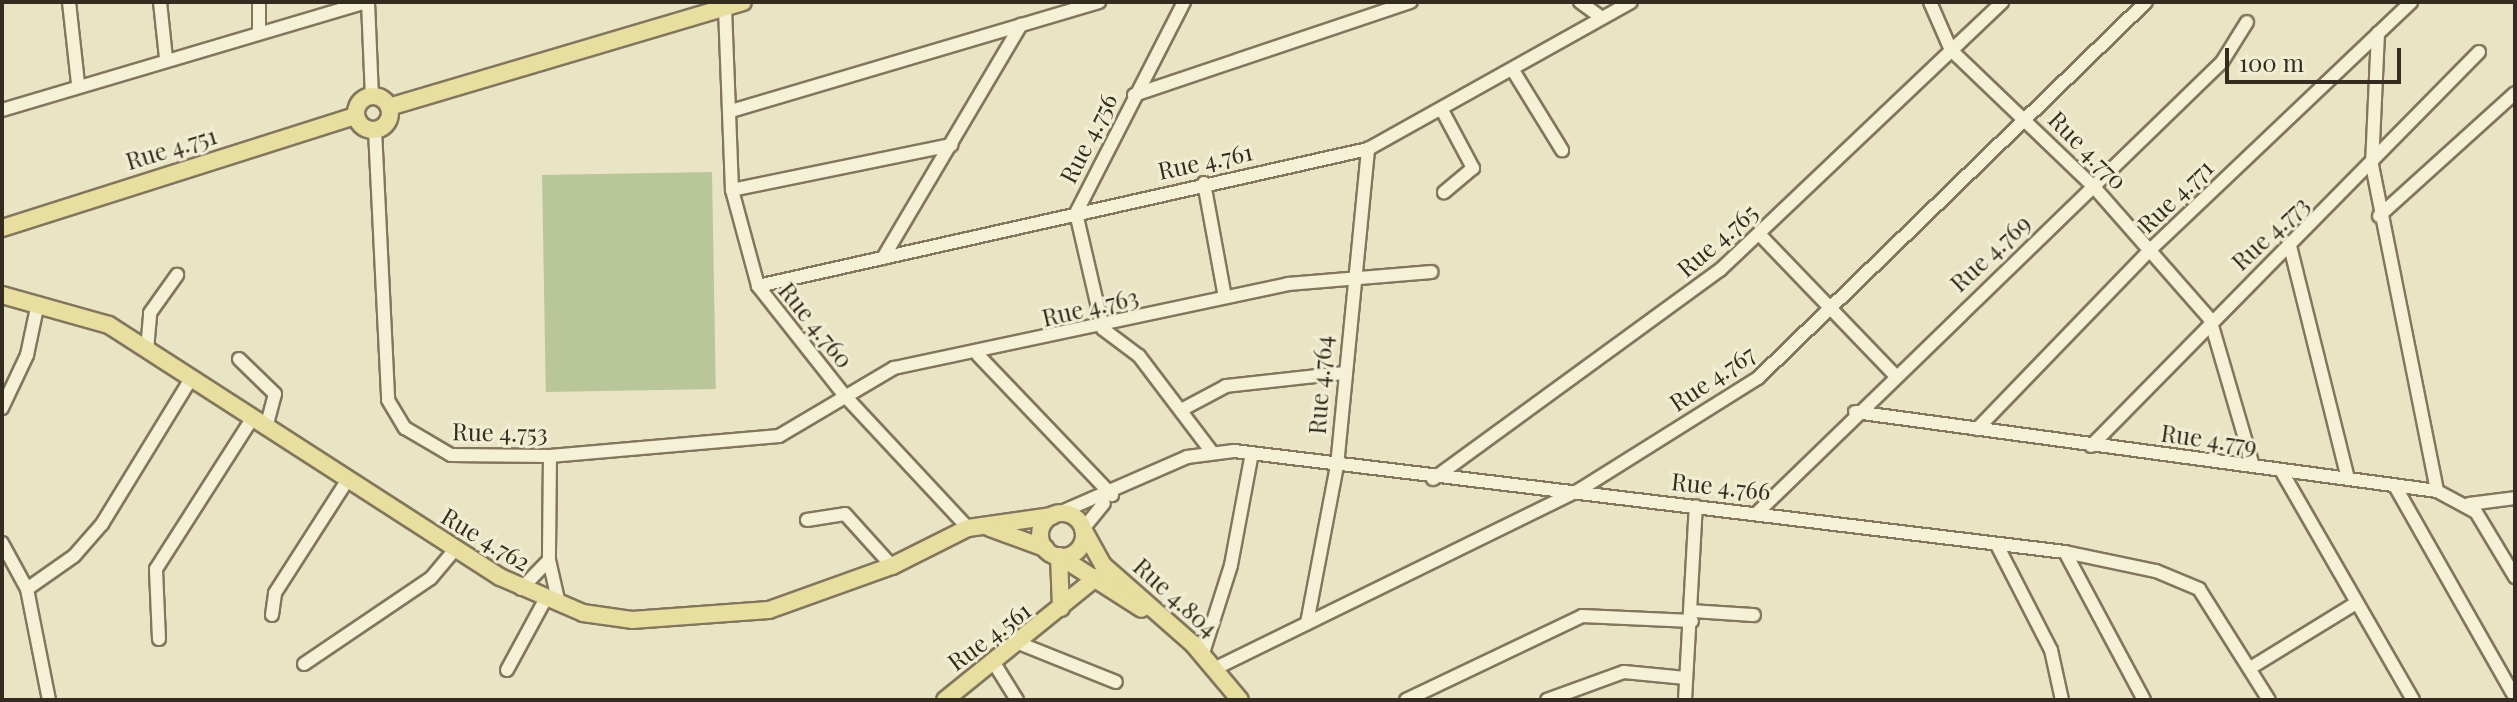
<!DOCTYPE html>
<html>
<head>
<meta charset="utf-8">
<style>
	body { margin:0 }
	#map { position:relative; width:2517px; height:702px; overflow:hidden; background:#e9e4c4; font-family:"Playfair Display",serif }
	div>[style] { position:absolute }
	.green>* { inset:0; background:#b9c699; transform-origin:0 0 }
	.stream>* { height:4px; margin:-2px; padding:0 2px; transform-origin:2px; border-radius:2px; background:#a6bdba }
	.roads { filter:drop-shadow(2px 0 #82765d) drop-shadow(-2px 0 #82765d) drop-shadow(0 2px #82765d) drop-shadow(0 -2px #82765d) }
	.minor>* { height:12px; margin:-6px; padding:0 6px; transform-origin:6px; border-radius:6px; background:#f5f1d6 }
	.major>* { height:16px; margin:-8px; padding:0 8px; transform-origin:8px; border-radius:8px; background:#e8dea0 }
	.major>.ring { margin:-8px; padding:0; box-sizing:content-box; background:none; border:16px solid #e8dea0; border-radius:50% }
	span { translate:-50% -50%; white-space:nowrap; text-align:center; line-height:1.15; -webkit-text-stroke:6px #f1edd3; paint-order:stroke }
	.street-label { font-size:24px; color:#332c1f }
	.frame { position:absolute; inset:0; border:4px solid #332c1f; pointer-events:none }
	.scale { position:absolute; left:2225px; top:48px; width:176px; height:36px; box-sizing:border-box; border:4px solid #332c1f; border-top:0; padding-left:10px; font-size:24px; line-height:28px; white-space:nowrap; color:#332c1f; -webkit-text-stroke:6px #f1edd3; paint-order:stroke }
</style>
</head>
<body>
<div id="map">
	<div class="green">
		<div style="left:712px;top:172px;width:217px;height:170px;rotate:89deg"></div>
	</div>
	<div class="stream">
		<div style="left:2515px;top:380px;width:16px;rotate:90deg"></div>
	</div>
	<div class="roads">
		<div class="minor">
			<div style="left:69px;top:2px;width:82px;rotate:83.7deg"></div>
			<div style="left:160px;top:2px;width:56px;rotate:83.9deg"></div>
			<div style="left:368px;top:2px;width:94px;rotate:87.6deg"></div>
			<div style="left:1184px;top:2px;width:237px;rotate:117.1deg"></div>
			<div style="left:1076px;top:213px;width:119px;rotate:76.9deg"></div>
			<div style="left:1103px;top:329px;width:45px;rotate:36.9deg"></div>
			<div style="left:1139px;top:356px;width:119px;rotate:52.8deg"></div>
			<div style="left:1580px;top:2px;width:27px;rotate:36deg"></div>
			<div style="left:1930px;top:2px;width:52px;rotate:66.4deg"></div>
			<div style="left:1951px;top:50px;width:198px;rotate:43.8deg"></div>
			<div style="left:2094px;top:187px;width:176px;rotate:48.7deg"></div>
			<div style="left:2210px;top:319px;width:153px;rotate:73.7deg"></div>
			<div style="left:725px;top:8px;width:182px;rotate:87.8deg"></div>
			<div style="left:732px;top:190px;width:99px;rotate:74.8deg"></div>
			<div style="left:758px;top:286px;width:140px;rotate:51.7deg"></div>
			<div style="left:845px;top:396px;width:180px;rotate:47deg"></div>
			<div style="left:259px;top:30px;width:28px;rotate:-90deg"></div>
			<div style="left:2378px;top:33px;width:132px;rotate:92.6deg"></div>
			<div style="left:2372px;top:165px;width:332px;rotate:78.7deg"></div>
			<div style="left:1514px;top:72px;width:92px;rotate:58.4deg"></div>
			<div style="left:1134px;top:95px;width:292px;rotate:-18.6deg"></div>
			<div style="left:2px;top:110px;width:381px;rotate:-16.5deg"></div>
			<div style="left:1442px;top:110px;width:66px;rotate:61.9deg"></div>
			<div style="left:1473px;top:168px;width:38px;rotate:140deg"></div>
			<div style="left:731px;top:111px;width:384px;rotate:-16.5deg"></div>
			<div style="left:375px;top:130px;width:270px;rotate:87.2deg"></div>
			<div style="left:388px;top:400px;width:33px;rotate:59deg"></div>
			<div style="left:405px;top:428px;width:53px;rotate:30.4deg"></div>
			<div style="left:451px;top:455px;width:99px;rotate:0.6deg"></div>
			<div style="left:550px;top:456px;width:230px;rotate:-5deg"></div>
			<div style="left:779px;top:436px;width:134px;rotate:-30.6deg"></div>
			<div style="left:894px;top:368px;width:403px;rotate:-12deg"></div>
			<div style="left:1288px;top:284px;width:144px;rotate:-4.8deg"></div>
			<div style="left:1204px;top:183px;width:116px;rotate:79.6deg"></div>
			<div style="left:732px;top:190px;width:224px;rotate:-11.6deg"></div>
			<div style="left:2379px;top:216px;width:183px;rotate:-42.1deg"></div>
			<div style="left:1760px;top:235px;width:192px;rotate:46.1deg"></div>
			<div style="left:2290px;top:246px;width:240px;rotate:76deg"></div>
			<div style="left:883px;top:258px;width:271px;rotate:-59.4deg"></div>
			<div style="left:758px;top:286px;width:625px;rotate:-12.66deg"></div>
			<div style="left:1368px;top:149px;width:301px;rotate:-29.2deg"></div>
			<div style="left:147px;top:350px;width:37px;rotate:-85deg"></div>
			<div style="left:150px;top:313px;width:47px;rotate:-54.6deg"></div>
			<div style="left:978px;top:355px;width:194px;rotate:46.3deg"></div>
			<div style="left:239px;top:359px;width:50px;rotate:44.2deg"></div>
			<div style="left:275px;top:394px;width:35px;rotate:105deg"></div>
			<div style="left:2px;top:408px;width:59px;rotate:-64.7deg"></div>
			<div style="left:27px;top:355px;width:53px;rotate:-78.1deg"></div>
			<div style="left:1183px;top:409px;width:49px;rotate:-28.1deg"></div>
			<div style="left:1226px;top:386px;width:118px;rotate:-6.3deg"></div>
			<div style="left:1855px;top:412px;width:587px;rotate:7.73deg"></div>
			<div style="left:2437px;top:491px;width:44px;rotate:28.3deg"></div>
			<div style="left:2476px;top:512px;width:76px;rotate:59deg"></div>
			<div style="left:1977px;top:429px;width:249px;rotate:-46deg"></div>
			<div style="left:2150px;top:250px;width:360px;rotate:-43.5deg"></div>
			<div style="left:2091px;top:446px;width:553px;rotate:-45.44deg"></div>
			<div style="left:550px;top:456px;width:104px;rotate:90.6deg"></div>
			<div style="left:549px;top:560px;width:45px;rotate:77.2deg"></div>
			<div style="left:2282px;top:472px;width:263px;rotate:60.1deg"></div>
			<div style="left:1433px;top:479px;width:355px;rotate:-36.1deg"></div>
			<div style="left:1720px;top:270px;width:389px;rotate:-43.5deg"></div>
			<div style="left:2395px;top:486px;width:243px;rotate:60.4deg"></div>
			<div style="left:2469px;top:504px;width:46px;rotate:-7.4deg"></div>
			<div style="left:1758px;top:512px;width:646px;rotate:-44.12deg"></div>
			<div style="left:2222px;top:62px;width:47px;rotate:-58deg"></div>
			<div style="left:1059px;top:513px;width:140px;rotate:-23.6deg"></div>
			<div style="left:1187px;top:457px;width:47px;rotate:-7.3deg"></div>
			<div style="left:1234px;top:451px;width:837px;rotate:6.93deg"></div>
			<div style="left:2065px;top:552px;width:93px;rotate:11.8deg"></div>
			<div style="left:2156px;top:571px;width:47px;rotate:22.7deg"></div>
			<div style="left:2199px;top:589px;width:131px;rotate:57.8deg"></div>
			<div style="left:807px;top:520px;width:38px;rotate:-9deg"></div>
			<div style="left:845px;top:514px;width:70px;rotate:47.9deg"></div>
			<div style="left:1083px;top:529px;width:33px;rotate:-51deg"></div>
			<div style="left:2px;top:543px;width:52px;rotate:61.5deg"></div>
			<div style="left:27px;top:589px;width:113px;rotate:78.8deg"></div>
			<div style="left:1997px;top:545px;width:118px;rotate:62.8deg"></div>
			<div style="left:2051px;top:650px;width:51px;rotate:77.6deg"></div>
			<div style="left:2065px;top:552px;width:168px;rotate:61.9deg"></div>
			<div style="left:27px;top:589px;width:57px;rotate:-35.1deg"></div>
			<div style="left:74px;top:556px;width:43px;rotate:-48.8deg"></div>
			<div style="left:102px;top:524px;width:170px;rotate:-58.5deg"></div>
			<div style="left:521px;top:589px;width:40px;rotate:-46deg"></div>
			<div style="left:1692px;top:611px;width:62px;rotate:3.7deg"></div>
			<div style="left:272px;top:615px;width:22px;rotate:-82deg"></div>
			<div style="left:275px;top:593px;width:133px;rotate:-57.3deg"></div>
			<div style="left:1307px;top:623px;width:160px;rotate:-79.2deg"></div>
			<div style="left:1337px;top:466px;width:319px;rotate:-84.4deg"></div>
			<div style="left:159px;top:639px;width:70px;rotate:-92.5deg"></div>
			<div style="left:156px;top:569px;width:178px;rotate:-57.4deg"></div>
			<div style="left:1021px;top:644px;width:102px;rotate:21.8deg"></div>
			<div style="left:1203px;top:653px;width:92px;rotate:-72.3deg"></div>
			<div style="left:1231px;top:565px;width:114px;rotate:-79.4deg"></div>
			<div style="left:994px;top:663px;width:44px;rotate:58.1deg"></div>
			<div style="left:304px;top:664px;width:153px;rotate:-34.1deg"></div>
			<div style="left:431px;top:578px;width:38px;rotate:-50deg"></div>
			<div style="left:2252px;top:667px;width:122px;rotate:-31.6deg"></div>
			<div style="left:1216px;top:668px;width:407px;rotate:-26.1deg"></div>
			<div style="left:1581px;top:489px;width:209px;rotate:-32.1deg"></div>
			<div style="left:1758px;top:378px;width:540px;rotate:-44.1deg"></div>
			<div style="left:507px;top:670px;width:80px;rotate:-61.5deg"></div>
			<div style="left:1406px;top:700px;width:195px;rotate:-25.5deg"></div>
			<div style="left:1582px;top:616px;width:110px;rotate:2.6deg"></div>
			<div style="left:1547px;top:700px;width:82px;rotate:-20deg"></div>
			<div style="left:1624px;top:672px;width:62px;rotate:5.5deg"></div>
			<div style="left:1685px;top:700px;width:194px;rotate:-86.8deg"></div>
		</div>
		<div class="major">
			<div class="ring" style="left:356px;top:96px;width:18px;height:18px"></div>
			<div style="left:389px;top:107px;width:369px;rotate:-16.5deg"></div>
			<div style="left:2px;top:228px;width:371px;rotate:-17.6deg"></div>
			<div style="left:2px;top:295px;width:111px;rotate:15.7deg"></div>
			<div style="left:109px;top:325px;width:465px;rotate:32.8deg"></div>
			<div style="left:500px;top:577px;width:90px;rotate:23.4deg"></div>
			<div style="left:583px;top:613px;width:49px;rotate:8.1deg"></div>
			<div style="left:632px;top:620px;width:137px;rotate:-4.2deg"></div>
			<div style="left:769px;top:610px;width:131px;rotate:-19.7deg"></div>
			<div style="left:892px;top:566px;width:85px;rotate:-26.6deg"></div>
			<div style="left:968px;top:528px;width:85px;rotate:-8.1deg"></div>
			<div class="ring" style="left:1040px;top:513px;width:28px;height:28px"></div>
			<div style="left:990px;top:528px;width:59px;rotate:20deg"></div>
			<div style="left:1083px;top:529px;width:41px;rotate:60.9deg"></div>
			<div style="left:1103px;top:565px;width:120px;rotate:41.3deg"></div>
			<div style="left:1193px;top:644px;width:73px;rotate:50deg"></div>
			<div style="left:1059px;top:556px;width:98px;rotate:32.6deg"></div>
			<div style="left:1059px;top:556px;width:52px;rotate:87.8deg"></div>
			<div style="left:945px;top:700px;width:196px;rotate:-39deg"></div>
		</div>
	</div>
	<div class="street-label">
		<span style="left:1088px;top:138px;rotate:-63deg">Rue 4.756</span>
		<span style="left:171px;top:148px;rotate:-17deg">Rue 4.751</span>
		<span style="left:2088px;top:150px;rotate:45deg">Rue 4.770</span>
		<span style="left:1205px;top:161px;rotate:-12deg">Rue 4.761</span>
		<span style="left:2175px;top:196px;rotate:-44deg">Rue 4.771</span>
		<span style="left:2270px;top:233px;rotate:-43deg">Rue 4.773</span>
		<span style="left:1717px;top:240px;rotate:-41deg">Rue 4.765</span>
		<span style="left:1990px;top:253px;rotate:-43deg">Rue 4.769</span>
		<span style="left:1090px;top:307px;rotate:-13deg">Rue 4.763</span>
		<span style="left:816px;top:325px;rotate:51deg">Rue 4.760</span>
		<span style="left:1712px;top:378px;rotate:-34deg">Rue 4.767</span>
		<span style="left:1320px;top:385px;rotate:-86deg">Rue 4.764</span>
		<span style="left:500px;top:432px;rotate:1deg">Rue 4.753</span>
		<span style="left:2209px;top:439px;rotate:8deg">Rue 4.779</span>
		<span style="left:1721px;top:486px;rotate:6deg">Rue 4.766</span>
		<span style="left:486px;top:539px;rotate:31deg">Rue 4.762</span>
		<span style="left:1176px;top:597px;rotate:42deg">Rue 4.804</span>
		<span style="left:989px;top:636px;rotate:-37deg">Rue 4.561</span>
	</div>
	<div class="frame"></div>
	<div class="scale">100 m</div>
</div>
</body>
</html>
